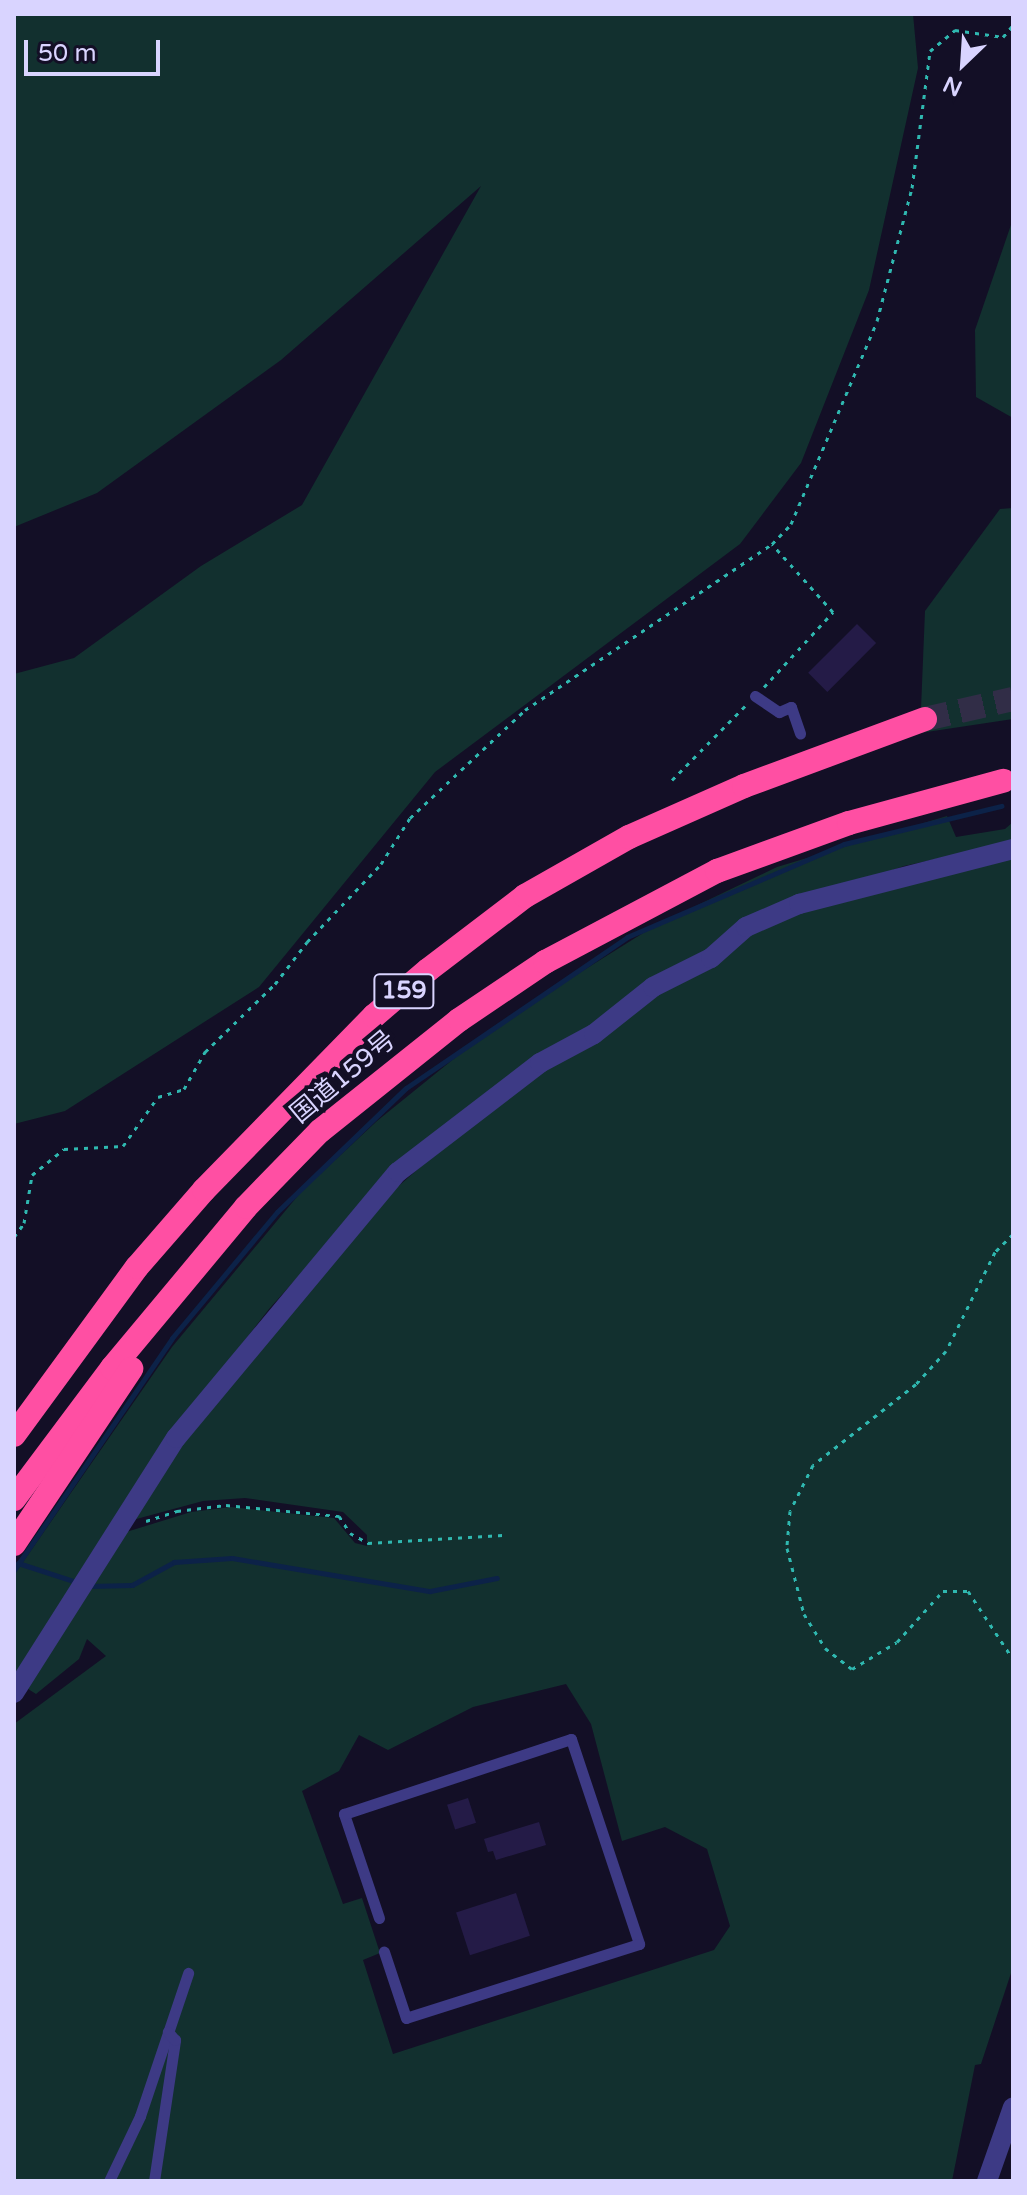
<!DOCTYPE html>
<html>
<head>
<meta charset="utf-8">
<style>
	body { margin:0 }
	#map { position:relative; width:1027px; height:2195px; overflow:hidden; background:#130f26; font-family:"Varela Round","Noto Sans JP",sans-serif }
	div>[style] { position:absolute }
	.green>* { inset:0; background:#12302f }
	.stream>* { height:5px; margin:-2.5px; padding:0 2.5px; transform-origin:2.5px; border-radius:2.5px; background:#0c2248 }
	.building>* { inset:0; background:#241b47; transform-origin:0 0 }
	.highway-tunnel>* { height:24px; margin-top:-12px; transform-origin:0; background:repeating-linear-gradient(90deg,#312d47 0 24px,transparent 0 36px) }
	.path>* { height:3px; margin-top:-1.5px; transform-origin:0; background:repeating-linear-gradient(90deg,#2fb8b0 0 4px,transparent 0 10px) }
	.lane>* { height:11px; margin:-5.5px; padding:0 5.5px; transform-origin:5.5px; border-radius:5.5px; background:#3d3a85 }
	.street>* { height:20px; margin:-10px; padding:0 10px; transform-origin:10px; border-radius:10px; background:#3d3a85 }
	.highway>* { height:24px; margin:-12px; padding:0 12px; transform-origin:12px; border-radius:12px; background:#ff4fa3 }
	span { translate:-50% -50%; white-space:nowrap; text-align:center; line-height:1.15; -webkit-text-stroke:8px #130f26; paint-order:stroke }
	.shield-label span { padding:2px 6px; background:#130f26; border:2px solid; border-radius:6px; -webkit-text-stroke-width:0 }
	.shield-label { font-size:24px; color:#d9d4ff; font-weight:700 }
	.street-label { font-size:26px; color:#d9d4ff }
	.frame { position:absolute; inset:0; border:16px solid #d9d4ff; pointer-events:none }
	.north { position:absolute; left:923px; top:24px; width:80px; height:80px; -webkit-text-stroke:6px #130f26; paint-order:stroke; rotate:205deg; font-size:22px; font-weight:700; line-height:32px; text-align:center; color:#d9d4ff }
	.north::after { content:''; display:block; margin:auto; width:28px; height:36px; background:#d9d4ff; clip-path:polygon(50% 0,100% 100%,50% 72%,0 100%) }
	.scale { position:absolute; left:24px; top:40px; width:136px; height:36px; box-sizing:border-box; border:4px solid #d9d4ff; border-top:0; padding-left:10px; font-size:24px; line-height:28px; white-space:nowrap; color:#d9d4ff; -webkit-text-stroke:6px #130f26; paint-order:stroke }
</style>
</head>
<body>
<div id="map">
	<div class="green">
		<div style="clip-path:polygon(14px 14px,913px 14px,918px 68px,869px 290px,801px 463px,740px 544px,435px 772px,259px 987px,65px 1111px,14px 1124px,14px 674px,74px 658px,201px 566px,302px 505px,481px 186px,281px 360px,97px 493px,14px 527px)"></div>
		<div style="clip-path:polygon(1013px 219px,1013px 418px,976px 397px,975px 330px)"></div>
		<div style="clip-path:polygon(1013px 508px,1013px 719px,920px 733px,925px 611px,1000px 509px)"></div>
		<div style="clip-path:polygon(947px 816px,956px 837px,1005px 829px,1013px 822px,1013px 842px,904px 866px,744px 922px,374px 1192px,269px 1309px,200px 1398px,14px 1678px,14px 1575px,172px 1347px,301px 1192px,377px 1121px,493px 1027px,656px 925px,777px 867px)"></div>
		<div style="clip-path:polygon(evenodd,1013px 853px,1013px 1967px,981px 2064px,975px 2065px,952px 2181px,14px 2181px,14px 1724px,106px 1656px,87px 1639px,79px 1659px,36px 1694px,25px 1687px,123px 1533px,191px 1512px,231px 1507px,334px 1518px,355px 1543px,367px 1546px,367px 1535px,343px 1512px,245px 1498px,203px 1501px,129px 1521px,175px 1450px,378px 1204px,465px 1128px,549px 1066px,763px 922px,1013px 853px,566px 1684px,591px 1724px,622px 1841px,665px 1827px,707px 1849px,730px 1926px,714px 1950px,393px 2054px,363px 1960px,380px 1953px,362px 1898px,343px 1904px,302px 1791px,339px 1771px,359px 1735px,388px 1750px,473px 1707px,566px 1684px)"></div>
	</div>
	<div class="stream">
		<div style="left:18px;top:1563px;width:61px;rotate:18.1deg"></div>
		<div style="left:14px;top:1570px;width:281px;rotate:-55.7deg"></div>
		<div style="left:172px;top:1338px;width:164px;rotate:-50.2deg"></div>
		<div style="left:277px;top:1212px;width:179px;rotate:-43.9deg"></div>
		<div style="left:406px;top:1088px;width:268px;rotate:-34.3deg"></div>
		<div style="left:627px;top:937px;width:236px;rotate:-23.2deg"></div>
		<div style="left:844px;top:844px;width:162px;rotate:-13.6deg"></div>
		<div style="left:90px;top:1586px;width:42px;rotate:-1.4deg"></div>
		<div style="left:132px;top:1585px;width:48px;rotate:-28.7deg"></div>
		<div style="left:174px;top:1562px;width:58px;rotate:-3.9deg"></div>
		<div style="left:232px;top:1558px;width:201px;rotate:9.5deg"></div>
		<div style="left:430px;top:1591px;width:68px;rotate:-11deg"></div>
	</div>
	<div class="building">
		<div style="left:857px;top:624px;width:27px;height:69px;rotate:45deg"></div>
		<div style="left:468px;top:1798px;width:26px;height:22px;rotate:72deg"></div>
		<div style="clip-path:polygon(539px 1822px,546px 1845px,496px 1860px,493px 1851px,488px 1852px,484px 1839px)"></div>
		<div style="left:516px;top:1893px;width:45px;height:63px;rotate:72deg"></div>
	</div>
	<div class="highway-tunnel">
		<div style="left:925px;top:719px;width:90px;rotate:-12.8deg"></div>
	</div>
	<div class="path">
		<div style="left:764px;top:687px;width:102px;rotate:-47.4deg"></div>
		<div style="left:833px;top:612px;width:91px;rotate:-131.9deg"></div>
		<div style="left:672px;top:780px;width:104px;rotate:-45.4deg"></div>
		<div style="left:1013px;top:1234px;width:25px;rotate:135deg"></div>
		<div style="left:995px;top:1252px;width:110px;rotate:116.3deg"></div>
		<div style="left:946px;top:1351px;width:45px;rotate:132.3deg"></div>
		<div style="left:916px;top:1384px;width:131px;rotate:141.8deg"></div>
		<div style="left:813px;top:1465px;width:51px;rotate:116.6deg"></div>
		<div style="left:790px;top:1511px;width:37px;rotate:95deg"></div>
		<div style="left:787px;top:1548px;width:68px;rotate:75.6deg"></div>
		<div style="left:804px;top:1614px;width:40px;rotate:58deg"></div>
		<div style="left:825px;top:1648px;width:34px;rotate:38deg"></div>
		<div style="left:852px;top:1669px;width:52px;rotate:-31deg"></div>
		<div style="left:897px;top:1642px;width:69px;rotate:-48deg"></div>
		<div style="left:943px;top:1591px;width:25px"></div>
		<div style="left:968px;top:1591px;width:82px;rotate:56.5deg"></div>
		<div style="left:14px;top:1237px;width:17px;rotate:-54deg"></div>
		<div style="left:24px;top:1223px;width:49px;rotate:-80.5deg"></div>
		<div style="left:32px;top:1175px;width:41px;rotate:-39.1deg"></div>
		<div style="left:64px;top:1149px;width:59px;rotate:-2.9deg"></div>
		<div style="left:123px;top:1146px;width:60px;rotate:-54.5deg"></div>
		<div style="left:158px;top:1097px;width:27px;rotate:-17deg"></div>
		<div style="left:184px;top:1089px;width:43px;rotate:-60.4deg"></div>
		<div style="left:205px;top:1052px;width:98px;rotate:-44.2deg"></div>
		<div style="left:275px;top:984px;width:53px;rotate:-52.7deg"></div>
		<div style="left:307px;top:942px;width:108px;rotate:-46.5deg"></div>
		<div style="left:381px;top:864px;width:54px;rotate:-57.8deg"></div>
		<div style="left:410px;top:818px;width:158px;rotate:-43.2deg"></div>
		<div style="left:525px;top:710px;width:298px;rotate:-33.9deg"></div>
		<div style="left:772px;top:544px;width:28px;rotate:-46deg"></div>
		<div style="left:791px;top:524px;width:220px;rotate:-67deg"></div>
		<div style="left:877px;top:321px;width:138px;rotate:-75.3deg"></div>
		<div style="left:912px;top:188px;width:138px;rotate:-82.5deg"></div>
		<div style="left:930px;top:51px;width:33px;rotate:-40deg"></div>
		<div style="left:955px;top:30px;width:49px;rotate:8.3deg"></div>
		<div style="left:1003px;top:37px;width:16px;rotate:-50deg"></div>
		<div style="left:146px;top:1521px;width:33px;rotate:-18deg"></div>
		<div style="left:177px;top:1511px;width:49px;rotate:-7deg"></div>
		<div style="left:226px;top:1505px;width:114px;rotate:5.6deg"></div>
		<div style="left:339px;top:1516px;width:20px;rotate:57deg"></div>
		<div style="left:350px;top:1533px;width:21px;rotate:29deg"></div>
		<div style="left:368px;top:1543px;width:135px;rotate:-3.4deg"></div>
	</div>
	<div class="lane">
		<div style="left:755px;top:696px;width:29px;rotate:34deg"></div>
		<div style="left:779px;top:712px;width:13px;rotate:-23deg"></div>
		<div style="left:791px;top:707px;width:28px;rotate:71deg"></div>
		<div style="left:379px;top:1918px;width:110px;rotate:-108.6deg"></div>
		<div style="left:344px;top:1814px;width:239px;rotate:-18.3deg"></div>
		<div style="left:571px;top:1739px;width:216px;rotate:71.6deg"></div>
		<div style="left:639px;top:1944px;width:244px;rotate:162.4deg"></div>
		<div style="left:406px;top:2018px;width:70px;rotate:-108.4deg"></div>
		<div style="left:109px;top:2181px;width:72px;rotate:-64.5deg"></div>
		<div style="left:140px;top:2116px;width:151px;rotate:-71.4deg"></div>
		<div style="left:154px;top:2181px;width:143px;rotate:-81.5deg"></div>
		<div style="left:175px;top:2040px;width:11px;rotate:-131deg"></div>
	</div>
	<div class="street">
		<div style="left:14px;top:1693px;width:302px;rotate:-57.6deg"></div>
		<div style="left:176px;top:1438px;width:346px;rotate:-50.2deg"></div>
		<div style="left:398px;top:1172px;width:179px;rotate:-37.5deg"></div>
		<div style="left:540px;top:1063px;width:61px;rotate:-28.2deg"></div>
		<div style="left:594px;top:1034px;width:75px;rotate:-38.5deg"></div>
		<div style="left:653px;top:987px;width:65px;rotate:-26.6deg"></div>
		<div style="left:711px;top:958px;width:47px;rotate:-41.5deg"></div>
		<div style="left:746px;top:927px;width:58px;rotate:-23.5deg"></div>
		<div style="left:799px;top:904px;width:221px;rotate:-14.4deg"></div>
		<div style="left:987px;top:2181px;width:78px;rotate:-70.6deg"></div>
	</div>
	<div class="highway">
		<div style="left:14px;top:1435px;width:208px;rotate:-53.8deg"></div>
		<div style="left:137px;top:1267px;width:102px;rotate:-49deg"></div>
		<div style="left:204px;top:1190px;width:243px;rotate:-45.7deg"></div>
		<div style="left:374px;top:1016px;width:71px;rotate:-40.4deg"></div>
		<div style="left:428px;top:970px;width:122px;rotate:-37.3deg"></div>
		<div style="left:525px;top:896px;width:120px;rotate:-29.6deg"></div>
		<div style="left:629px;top:837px;width:126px;rotate:-23.9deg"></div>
		<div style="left:744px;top:786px;width:193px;rotate:-20.3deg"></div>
		<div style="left:14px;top:1499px;width:164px;rotate:-53.2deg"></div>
		<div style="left:112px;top:1368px;width:209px;rotate:-50.2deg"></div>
		<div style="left:246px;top:1207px;width:106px;rotate:-45.8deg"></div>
		<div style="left:320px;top:1131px;width:178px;rotate:-38.6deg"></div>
		<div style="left:459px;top:1020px;width:104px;rotate:-34deg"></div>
		<div style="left:545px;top:962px;width:195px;rotate:-27.9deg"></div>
		<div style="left:717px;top:871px;width:140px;rotate:-20deg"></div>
		<div style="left:849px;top:823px;width:160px;rotate:-15.3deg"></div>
		<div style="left:14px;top:1544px;width:211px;rotate:-56.2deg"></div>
	</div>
	<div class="shield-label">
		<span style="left:404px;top:991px">159</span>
	</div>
	<div class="street-label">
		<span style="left:343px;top:1077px;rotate:-40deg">国道159号</span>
	</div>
	<div class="frame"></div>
	<div class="north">N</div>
	<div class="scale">50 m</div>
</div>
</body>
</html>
